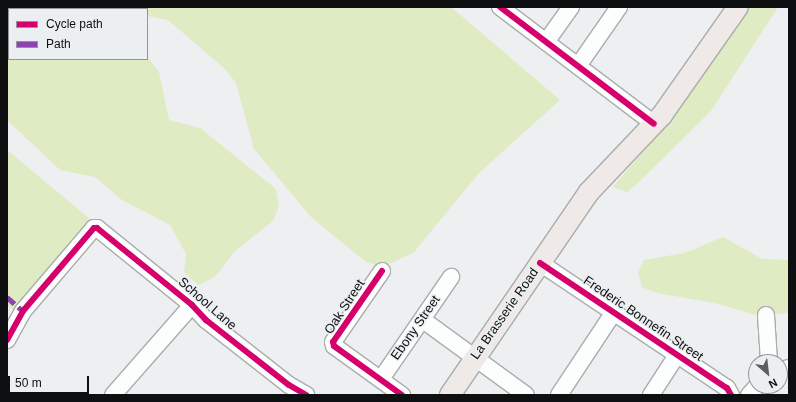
<!DOCTYPE html>
<html>
<head>
<meta charset="utf-8">
<style>
	body { margin:0 }
	#map { position:relative; width:796px; height:402px; overflow:hidden; background:#edeff1; font-family:Arial,sans-serif }
	div>[style] { position:absolute }
	.green>* { inset:0; background:#dfebc2 }
	.roads { filter:drop-shadow(1px 0 #aaacad) drop-shadow(-1px 0 #aaacad) drop-shadow(0 1px #aaacad) drop-shadow(0 -1px #aaacad) }
	.minor>* { height:16px; margin:-8px; padding:0 8px; transform-origin:8px; border-radius:8px; background:#fcfdfd }
	.major>* { height:20px; margin:-10px; padding:0 10px; transform-origin:10px; border-radius:10px; background:#efe9e8 }
	.quiet>* { height:5px; margin-top:-2.5px; transform-origin:0; background:repeating-linear-gradient(90deg,#8e44ad 0 10px,transparent 0 15px) }
	.cycleway>* { height:6px; margin:-3px; padding:0 3px; transform-origin:3px; border-radius:3px; background:#d6006c }
	span { translate:-50% -50%; white-space:nowrap; text-align:center; line-height:1.15; -webkit-text-stroke:3px #eceff2; paint-order:stroke }
	.street-label { font-size:13px; color:#0e0f10 }
	.frame { position:absolute; inset:0; border:8px solid #0e0f10; pointer-events:none }
	.legend { position:absolute; left:8px; top:8px; width:140px; height:52px; box-sizing:border-box; background:#eceff2; border:1px solid #939598; margin:0; padding:5px 7px; list-style:none; font-size:12px; color:#0e0f10 }
	.legend li { display:flex; align-items:center; gap:8px; height:20px }
	.legend b { width:20px; border:1px solid #939598 }
	.north { position:absolute; left:748px; top:354px; width:40px; height:40px; box-sizing:border-box; background:#eceff2; border:1px solid #939598; border-radius:50%; rotate:152deg; font-size:11px; font-weight:700; line-height:16px; text-align:center; color:#0e0f10 }
	.north::after { content:''; display:block; margin:auto; width:14px; height:18px; background:#5c5d5f; clip-path:polygon(50% 0,100% 100%,50% 72%,0 100%) }
	.scale { position:absolute; left:8px; top:376px; width:81px; height:18px; box-sizing:border-box; border:2px solid #0e0f10; border-top:0; padding-left:5px; font-size:12px; line-height:14px; white-space:nowrap; color:#0e0f10; -webkit-text-stroke:3px #eceff2; paint-order:stroke }
</style>
</head>
<body>
<div id="map">
	<div class="green">
		<div style="clip-path:polygon(7px 7px,29px 9px,9px 9px,9px 59px,147px 59px,147px 56px,159px 72px,169px 120px,200px 128px,276px 189px,279px 206px,273px 221px,234px 252px,215px 277px,198px 285px,184px 272px,186px 254px,170px 225px,122px 200px,95px 177px,60px 170px,7px 120px)"></div>
		<div style="clip-path:polygon(109px 7px,451px 7px,560px 100px,479px 173px,414px 252px,383px 267px,366px 262px,311px 217px,254px 149px,236px 83px,224px 68px,168px 20px,147px 16px,147px 9px)"></div>
		<div style="clip-path:polygon(750px 7px,778px 7px,711px 111px,638px 183px,627px 192px,613px 187px,660px 132px)"></div>
		<div style="clip-path:polygon(7px 150px,102px 229px,19px 315px,7px 305px)"></div>
		<div style="clip-path:polygon(723px 237px,762px 259px,789px 260px,789px 313px,759px 316px,715px 303px,657px 293px,642px 287px,638px 273px,644px 260px,685px 253px)"></div>
	</div>
	<div class="roads">
		<div class="minor">
			<div style="left:500px;top:7px;width:193px;rotate:37.2deg"></div>
			<div style="left:546px;top:42px;width:43px;rotate:-54.5deg"></div>
			<div style="left:578px;top:66px;width:72px;rotate:-55.2deg"></div>
			<div style="left:540px;top:263px;width:225px;rotate:33.8deg"></div>
			<div style="left:727px;top:388px;width:8px;rotate:60deg"></div>
			<div style="left:382px;top:271px;width:86px;rotate:124.6deg"></div>
			<div style="left:333px;top:342px;width:4px;rotate:76deg"></div>
			<div style="left:334px;top:346px;width:84px;rotate:35.8deg"></div>
			<div style="left:766px;top:315px;width:47px;rotate:86.3deg"></div>
			<div style="left:423px;top:320px;width:127px;rotate:36.1deg"></div>
			<div style="left:7px;top:340px;width:33px;rotate:-61deg"></div>
			<div style="left:23px;top:311px;width:109px;rotate:-49.5deg"></div>
			<div style="left:94px;top:228px;width:3px"></div>
			<div style="left:97px;top:228px;width:122px;rotate:39deg"></div>
			<div style="left:192px;top:305px;width:21px;rotate:47deg"></div>
			<div style="left:206px;top:320px;width:105px;rotate:38.1deg"></div>
			<div style="left:289px;top:385px;width:20px;rotate:30deg"></div>
			<div style="left:780px;top:370px;width:9px;rotate:-13deg"></div>
			<div style="left:381px;top:379px;width:124px;rotate:-55.5deg"></div>
			<div style="left:113px;top:395px;width:120px;rotate:-48.7deg"></div>
			<div style="left:559px;top:395px;width:100px;rotate:-56.5deg"></div>
			<div style="left:651px;top:395px;width:48px;rotate:-57deg"></div>
			<div style="left:749px;top:395px;width:12px;rotate:-48deg"></div>
		</div>
		<div class="major">
			<div style="left:450px;top:395px;width:246px;rotate:-55.6deg"></div>
			<div style="left:589px;top:192px;width:106px;rotate:-46.5deg"></div>
			<div style="left:662px;top:115px;width:132px;rotate:-54.9deg"></div>
		</div>
	</div>
	<div class="quiet">
		<div style="left:7px;top:297px;width:21px;rotate:41deg"></div>
	</div>
	<div class="cycleway">
		<div style="left:500px;top:7px;width:193px;rotate:37.2deg"></div>
		<div style="left:540px;top:263px;width:225px;rotate:33.8deg"></div>
		<div style="left:727px;top:388px;width:8px;rotate:60deg"></div>
		<div style="left:382px;top:271px;width:86px;rotate:124.6deg"></div>
		<div style="left:333px;top:342px;width:4px;rotate:76deg"></div>
		<div style="left:334px;top:346px;width:84px;rotate:35.8deg"></div>
		<div style="left:7px;top:340px;width:33px;rotate:-61deg"></div>
		<div style="left:23px;top:311px;width:109px;rotate:-49.5deg"></div>
		<div style="left:94px;top:228px;width:3px"></div>
		<div style="left:97px;top:228px;width:122px;rotate:39deg"></div>
		<div style="left:192px;top:305px;width:21px;rotate:47deg"></div>
		<div style="left:206px;top:320px;width:105px;rotate:38.1deg"></div>
		<div style="left:289px;top:385px;width:20px;rotate:30deg"></div>
	</div>
	<div class="street-label">
		<span style="left:207px;top:304px;rotate:41deg">School Lane</span>
		<span style="left:345px;top:307px;rotate:-57deg">Oak Street</span>
		<span style="left:505px;top:314px;rotate:-55deg">La Brasserie Road</span>
		<span style="left:643px;top:319px;rotate:34deg">Frederic Bonnefin Street</span>
		<span style="left:416px;top:328px;rotate:-55deg">Ebony Street</span>
	</div>
	<div class="frame"></div>
	<ul class="legend">
	<li><b style="height:5px;background:#d6006c"></b>Cycle path</li>
	<li><b style="height:5px;background:#8e44ad"></b>Path</li>
	</ul>
	<div class="north">N</div>
	<div class="scale">50 m</div>
</div>
</body>
</html>
